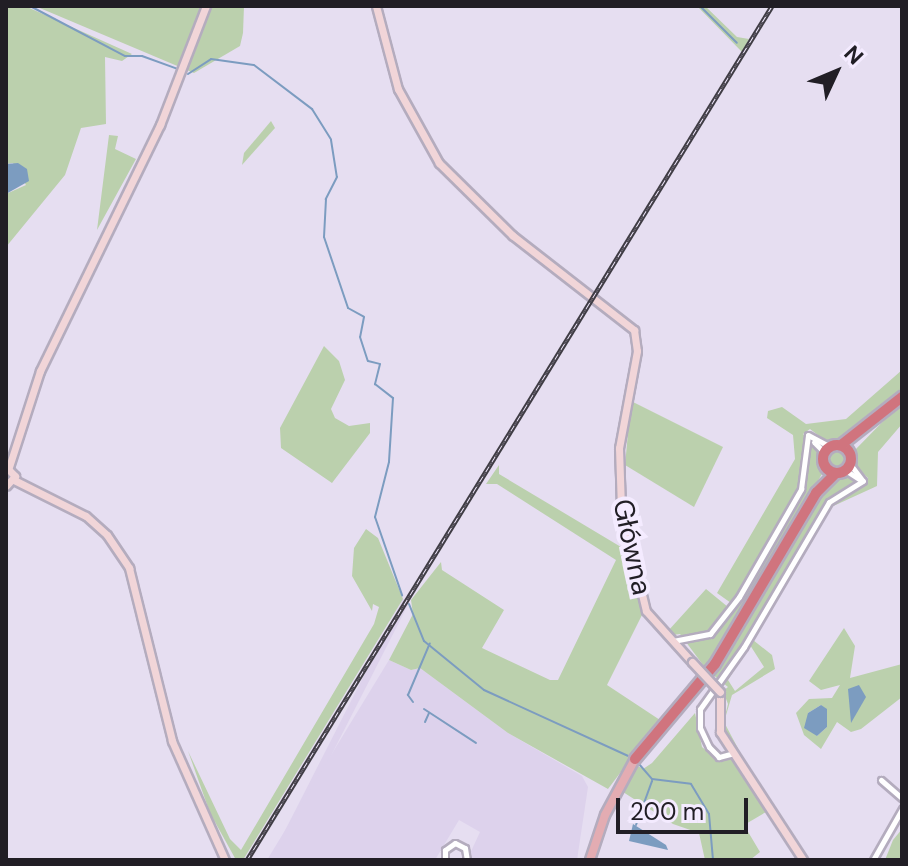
<!DOCTYPE html>
<html>
<head>
<meta charset="utf-8">
<style>
	body { margin:0 }
	#map { position:relative; width:908px; height:866px; overflow:hidden; background:#e6def1; font-family:"DM Sans",sans-serif }
	div>[style] { position:absolute }
	.built>* { inset:0; background:#ddd2ec; transform-origin:0 0 }
	.green>* { inset:0; background:#bbd0ad }
	.round { border-radius:50% }
	.water>* { inset:0; background:#7c9cc0 }
	.stream>* { height:2px; margin:-1px; padding:0 1px; transform-origin:1px; border-radius:1px; background:#7c9cc0 }
	.roads { filter:drop-shadow(2px 0 #b4acbe) drop-shadow(-2px 0 #b4acbe) drop-shadow(0 2px #b4acbe) drop-shadow(0 -2px #b4acbe) }
	.street>* { height:5px; margin:-2.5px; padding:0 2.5px; transform-origin:2.5px; border-radius:2.5px; background:#fff }
	.secondary>* { height:7px; margin:-3.5px; padding:0 3.5px; transform-origin:3.5px; border-radius:3.5px; background:#f1d5d8 }
	.primary>* { height:8px; margin:-4px; padding:0 4px; transform-origin:4px; border-radius:4px; background:#e3acb2 }
	.highway>* { height:10px; margin:-5px; padding:0 5px; transform-origin:5px; border-radius:5px; background:#d0747e }
	.highway>.ring { margin:-5px; padding:0; box-sizing:content-box; background:none; border:10px solid #d0747e; border-radius:50% }
	.rail>* { height:5px; margin-top:-2.5px; transform-origin:0; background:repeating-linear-gradient(90deg,#f4ebff 0 6px,#3f3c44 0 12px); box-sizing:border-box; border-block:2px solid #3f3c44 }
	.bridges { filter:drop-shadow(2px 0 #b4acbe) drop-shadow(-2px 0 #b4acbe) drop-shadow(0 2px #b4acbe) drop-shadow(0 -2px #b4acbe) }
	.secondary-bridge>* { height:7px; margin:-3.5px; padding:0 3.5px; transform-origin:3.5px; border-radius:3.5px; background:#f1d5d8 }
	span { translate:-50% -50%; white-space:nowrap; text-align:center; line-height:1.15; -webkit-text-stroke:8px #f4ebff; paint-order:stroke }
	.street-label { font-size:28px; color:#211e25 }
	.frame { position:absolute; inset:0; border:8px solid #211e25; pointer-events:none }
	.north { position:absolute; left:796px; top:32px; width:80px; height:80px; -webkit-text-stroke:6px #f4ebff; paint-order:stroke; rotate:46deg; font-size:22px; font-weight:700; line-height:32px; text-align:center; color:#211e25 }
	.north::after { content:''; display:block; margin:auto; width:28px; height:36px; background:#211e25; clip-path:polygon(50% 0,100% 100%,50% 72%,0 100%) }
	.scale { position:absolute; left:616px; top:798px; width:132px; height:36px; box-sizing:border-box; border:4px solid #211e25; border-top:0; padding-left:10px; font-size:24px; line-height:28px; white-space:nowrap; color:#211e25; -webkit-text-stroke:6px #f4ebff; paint-order:stroke }
</style>
</head>
<body>
<div id="map">
	<div class="built">
		<div style="left:403px;top:599px;width:7px;height:306px;rotate:27deg"></div>
		<div style="clip-path:polygon(389px 660px,411px 670px,420px 668px,508px 733px,582px 776px,588px 787px,577px 860px,467px 860px,480px 832px,459px 820px,435px 860px,267px 860px)"></div>
	</div>
	<div class="green">
		<div style="clip-path:polygon(6px 6px,25px 6px,132px 54px,122px 61px,105px 57px,106px 124px,81px 128px,65px 175px,6px 247px,6px 194px,26px 185px,13px 163px,6px 164px)"></div>
		<div style="clip-path:polygon(35px 6px,244px 6px,243px 33px,240px 46px,194px 73px)"></div>
		<div style="clip-path:polygon(378px 6px,403px 88px,442px 159px,510px 227px,589px 290px,508px 229px,440px 160px,400px 89px)"></div>
		<div style="clip-path:polygon(697px 6px,705px 6px,737px 37px,749px 39px,742px 52px)"></div>
		<div style="clip-path:polygon(271px 121px,275px 128px,242px 165px,244px 153px)"></div>
		<div style="clip-path:polygon(109px 135px,118px 136px,115px 149px,136px 159px,97px 230px)"></div>
		<div style="clip-path:polygon(324px 346px,339px 361px,345px 380px,331px 409px,335px 418px,349px 426px,370px 423px,370px 433px,332px 483px,281px 448px,280px 428px)"></div>
		<div style="clip-path:polygon(902px 370px,902px 391px,855px 436px,827px 442px,810px 429px,803px 434px,819px 450px,822px 474px,706px 669px,680px 634px,673px 635px,668px 631px,706px 589px,728px 607px,731px 603px,717px 593px,795px 459px,793px 435px,767px 418px,768px 411px,782px 407px,806px 424px,846px 419px)"></div>
		<div style="clip-path:polygon(631px 401px,723px 447px,694px 507px,625px 465px)"></div>
		<div style="clip-path:polygon(evenodd,902px 402px,902px 424px,878px 452px,877px 486px,829px 508px,753px 640px,772px 655px,775px 669px,732px 695px,724px 722px,750px 771px,722px 728px,728px 704px,723px 691px,728px 687px,712px 674px,825px 486px,845px 474px,867px 485px,868px 478px,854px 465px,854px 451px,902px 402px,750px 645px,764px 667px,735px 691px,728px 680px,750px 645px)"></div>
		<div class="round" style="left:827px;top:448px;width:20px;height:20px"></div>
		<div style="clip-path:polygon(499px 465px,499px 474px,626px 550px,625px 577px,636px 588px,642px 615px,607px 685px,660px 720px,608px 789px,508px 733px,420px 668px,411px 670px,389px 660px,413px 614px,411px 600px,441px 562px,442px 570px,504px 610px,482px 648px,550px 680px,558px 680px,616px 560px,497px 484px,486px 484px)"></div>
		<div style="clip-path:polygon(366px 529px,378px 538px,403px 599px,243px 860px,236px 860px,210px 813px,188px 751px,230px 839px,241px 850px,374px 624px,379px 607px,373px 604px,372px 611px,352px 576px,354px 548px)"></div>
		<div style="clip-path:polygon(evenodd,844px 628px,855px 646px,850px 678px,902px 664px,902px 697px,861px 729px,851px 732px,837px 722px,821px 749px,804px 735px,796px 713px,809px 699px,832px 698px,840px 685px,821px 690px,809px 681px,844px 628px,821px 705px,827px 727px,817px 736px,808px 713px,821px 705px)"></div>
		<div style="clip-path:polygon(695px 713px,702px 747px,719px 761px,731px 757px,766px 812px,744px 825px,760px 852px,750px 860px,705px 860px,699px 833px,673px 824px,623px 792px,638px 766px,643px 769px,652px 763px)"></div>
		<div style="clip-path:polygon(902px 829px,902px 860px,885px 860px,893px 840px)"></div>
	</div>
	<div class="water">
		<div style="clip-path:polygon(18px 163px,27px 169px,29px 181px,6px 194px,6px 164px)"></div>
		<div style="clip-path:polygon(859px 685px,866px 697px,851px 723px,848px 689px)"></div>
		<div style="clip-path:polygon(821px 705px,827px 709px,827px 727px,817px 736px,804px 728px,808px 713px)"></div>
		<div style="clip-path:polygon(633px 824px,666px 845px,668px 850px,629px 841px)"></div>
	</div>
	<div class="stream">
		<div style="left:30px;top:6px;width:107px;rotate:27.8deg"></div>
		<div style="left:125px;top:56px;width:17px"></div>
		<div style="left:142px;top:56px;width:37px;rotate:20deg"></div>
		<div style="left:700px;top:6px;width:52px;rotate:45deg"></div>
		<div style="left:188px;top:74px;width:27px;rotate:-33deg"></div>
		<div style="left:211px;top:59px;width:43px;rotate:7.9deg"></div>
		<div style="left:254px;top:65px;width:73px;rotate:37.2deg"></div>
		<div style="left:312px;top:109px;width:36px;rotate:58deg"></div>
		<div style="left:331px;top:140px;width:37px;rotate:81deg"></div>
		<div style="left:337px;top:177px;width:25px;rotate:117deg"></div>
		<div style="left:326px;top:199px;width:38px;rotate:93deg"></div>
		<div style="left:324px;top:237px;width:75px;rotate:71.3deg"></div>
		<div style="left:348px;top:308px;width:18px;rotate:29deg"></div>
		<div style="left:364px;top:317px;width:20px;rotate:101deg"></div>
		<div style="left:360px;top:337px;width:25px;rotate:72deg"></div>
		<div style="left:368px;top:361px;width:12px;rotate:14deg"></div>
		<div style="left:380px;top:364px;width:21px;rotate:104deg"></div>
		<div style="left:375px;top:384px;width:23px;rotate:38deg"></div>
		<div style="left:393px;top:398px;width:64px;rotate:93.6deg"></div>
		<div style="left:389px;top:462px;width:57px;rotate:104.3deg"></div>
		<div style="left:375px;top:517px;width:83px;rotate:70.9deg"></div>
		<div style="left:409px;top:604px;width:40px;rotate:68deg"></div>
		<div style="left:424px;top:641px;width:77px;rotate:39.2deg"></div>
		<div style="left:484px;top:690px;width:158px;rotate:24.6deg"></div>
		<div style="left:413px;top:702px;width:9px;rotate:-126deg"></div>
		<div style="left:408px;top:695px;width:56px;rotate:-67.1deg"></div>
		<div style="left:424px;top:709px;width:62px;rotate:33.2deg"></div>
		<div style="left:425px;top:722px;width:10px;rotate:-66deg"></div>
		<div style="left:639px;top:764px;width:20px;rotate:49deg"></div>
		<div style="left:652px;top:779px;width:39px;rotate:7deg"></div>
		<div style="left:691px;top:784px;width:35px;rotate:59deg"></div>
		<div style="left:709px;top:814px;width:46px;rotate:85deg"></div>
		<div style="left:636px;top:825px;width:47px;rotate:-70deg"></div>
	</div>
	<div class="roads">
		<div class="street">
			<div style="left:808px;top:435px;width:24px;rotate:28deg"></div>
			<div style="left:814px;top:442px;width:14px;rotate:45deg"></div>
			<div style="left:850px;top:464px;width:21px;rotate:53deg"></div>
			<div style="left:845px;top:470px;width:17px;rotate:33deg"></div>
			<div style="left:673px;top:641px;width:38px;rotate:-11deg"></div>
			<div style="left:710px;top:634px;width:47px;rotate:-51.9deg"></div>
			<div style="left:739px;top:597px;width:125px;rotate:-60.1deg"></div>
			<div style="left:801px;top:489px;width:54px;rotate:-82.6deg"></div>
			<div style="left:734px;top:753px;width:16px;rotate:165deg"></div>
			<div style="left:719px;top:757px;width:14px;rotate:-135deg"></div>
			<div style="left:709px;top:747px;width:21px;rotate:-115deg"></div>
			<div style="left:700px;top:728px;width:19px;rotate:-90deg"></div>
			<div style="left:700px;top:709px;width:76px;rotate:-54.6deg"></div>
			<div style="left:744px;top:647px;width:168px;rotate:-59.6deg"></div>
			<div style="left:829px;top:502px;width:40px;rotate:-32deg"></div>
			<div style="left:881px;top:780px;width:28px;rotate:41deg"></div>
			<div style="left:445px;top:860px;width:10px;rotate:-90deg"></div>
			<div style="left:445px;top:850px;width:12px;rotate:-35deg"></div>
			<div style="left:455px;top:843px;width:11px;rotate:27deg"></div>
			<div style="left:465px;top:848px;width:12px;rotate:81deg"></div>
			<div style="left:873px;top:860px;width:59px;rotate:-60.4deg"></div>
		</div>
		<div class="secondary">
			<div style="left:376px;top:6px;width:86px;rotate:75.2deg"></div>
			<div style="left:398px;top:89px;width:85px;rotate:61deg"></div>
			<div style="left:439px;top:163px;width:103px;rotate:44.6deg"></div>
			<div style="left:512px;top:235px;width:155px;rotate:37.9deg"></div>
			<div style="left:634px;top:330px;width:21px;rotate:82deg"></div>
			<div style="left:637px;top:351px;width:99px;rotate:100.5deg"></div>
			<div style="left:619px;top:448px;width:59px;rotate:88.1deg"></div>
			<div style="left:621px;top:507px;width:107px;rotate:76.5deg"></div>
			<div style="left:646px;top:611px;width:69px;rotate:48deg"></div>
			<div style="left:6px;top:467px;width:13px;rotate:45deg"></div>
			<div style="left:15px;top:476px;width:13px;rotate:132deg"></div>
			<div style="left:9px;top:467px;width:101px;rotate:-72.1deg"></div>
			<div style="left:40px;top:371px;width:274px;rotate:-64deg"></div>
			<div style="left:160px;top:125px;width:128px;rotate:-68.9deg"></div>
			<div style="left:14px;top:480px;width:80px;rotate:26.6deg"></div>
			<div style="left:86px;top:516px;width:28px;rotate:42deg"></div>
			<div style="left:107px;top:535px;width:40px;rotate:56deg"></div>
			<div style="left:129px;top:568px;width:178px;rotate:76deg"></div>
			<div style="left:172px;top:741px;width:130px;rotate:66deg"></div>
			<div style="left:720px;top:692px;width:40px;rotate:90deg"></div>
			<div style="left:720px;top:732px;width:153px;rotate:57deg"></div>
		</div>
		<div class="primary">
			<div style="left:590px;top:860px;width:47px;rotate:-71.6deg"></div>
			<div style="left:605px;top:815px;width:64px;rotate:-61.8deg"></div>
		</div>
		<div class="highway">
			<div class="ring" style="left:823px;top:445px;width:18px;height:18px"></div>
			<div style="left:841px;top:445px;width:78px;rotate:-38.2deg"></div>
			<div style="left:635px;top:759px;width:124px;rotate:-49.9deg"></div>
			<div style="left:715px;top:664px;width:199px;rotate:-59.4deg"></div>
			<div style="left:816px;top:493px;width:28px;rotate:-45deg"></div>
		</div>
	</div>
	<div class="rail">
		<div style="left:247px;top:860px;width:1002px;rotate:-58.42deg"></div>
	</div>
	<div class="bridges">
		<div class="secondary-bridge">
			<div style="left:692px;top:662px;width:41px;rotate:47deg"></div>
		</div>
	</div>
	<div class="street-label">
		<span style="left:632px;top:547px;rotate:78deg">Główna</span>
	</div>
	<div class="frame"></div>
	<div class="north">N</div>
	<div class="scale">200 m</div>
</div>
</body>
</html>
